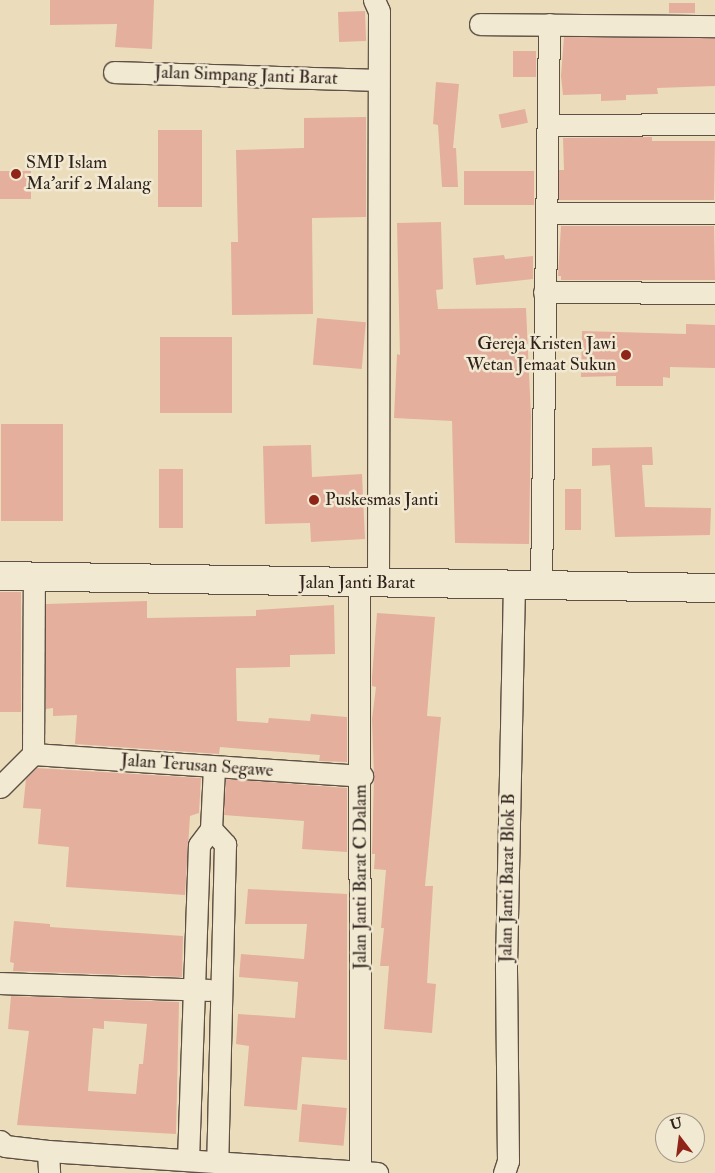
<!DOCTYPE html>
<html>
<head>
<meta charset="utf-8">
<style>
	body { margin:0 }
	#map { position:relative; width:715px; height:1173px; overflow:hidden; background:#ebddbc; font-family:"IM FELL Double Pica",serif }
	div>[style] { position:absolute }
	.building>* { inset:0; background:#e4af9d; transform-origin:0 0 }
	.roads { filter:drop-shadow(1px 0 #5e5144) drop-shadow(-1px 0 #5e5144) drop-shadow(0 1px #5e5144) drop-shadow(0 -1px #5e5144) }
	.street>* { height:21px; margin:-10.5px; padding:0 10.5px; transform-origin:10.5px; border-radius:10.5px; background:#f2e9d3 }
	.secondary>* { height:28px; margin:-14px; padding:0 14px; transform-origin:14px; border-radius:14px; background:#f2e9d3 }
	.dots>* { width:14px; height:14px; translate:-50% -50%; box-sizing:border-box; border:2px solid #f2e9d3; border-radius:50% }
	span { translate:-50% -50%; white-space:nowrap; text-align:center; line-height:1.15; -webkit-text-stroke:5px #f2e9d3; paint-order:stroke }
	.street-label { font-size:18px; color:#2f221c }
	.poi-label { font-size:18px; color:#2f221c }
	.left { translate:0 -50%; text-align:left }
	.right { translate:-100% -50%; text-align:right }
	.north { position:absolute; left:655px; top:1113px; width:50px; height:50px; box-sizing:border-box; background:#f2e9d3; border:1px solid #a4998a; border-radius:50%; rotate:345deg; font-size:14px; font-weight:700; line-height:20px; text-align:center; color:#2f221c }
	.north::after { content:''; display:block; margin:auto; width:18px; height:22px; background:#8f2418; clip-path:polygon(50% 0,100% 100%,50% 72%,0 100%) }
</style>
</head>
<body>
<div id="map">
	<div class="building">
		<div style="clip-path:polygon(50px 0,154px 0,152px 49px,115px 47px,117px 24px,50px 25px)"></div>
		<div style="left:695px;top:3px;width:10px;height:26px;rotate:90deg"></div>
		<div style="left:365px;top:11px;width:30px;height:27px;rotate:88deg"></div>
		<div style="clip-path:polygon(564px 37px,715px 38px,715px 86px,657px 88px,658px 94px,626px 95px,626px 100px,601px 101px,601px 94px,563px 95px,561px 76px)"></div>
		<div style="left:536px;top:51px;width:26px;height:23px;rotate:90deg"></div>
		<div style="clip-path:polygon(436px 82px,459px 84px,453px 148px,456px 148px,458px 187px,442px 187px,438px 125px,433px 124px)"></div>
		<div style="left:525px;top:109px;width:14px;height:27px;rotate:78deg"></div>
		<div style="clip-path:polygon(366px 117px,366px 217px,312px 218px,313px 314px,232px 315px,231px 242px,238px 242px,236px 150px,304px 148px,304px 118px)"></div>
		<div style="left:158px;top:130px;width:44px;height:77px"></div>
		<div style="clip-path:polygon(652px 137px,652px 141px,715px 141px,714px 200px,559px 200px,559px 170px,564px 170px,563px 138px)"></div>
		<div style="left:0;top:171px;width:31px;height:28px"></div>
		<div style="left:534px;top:171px;width:34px;height:70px;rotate:90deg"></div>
		<div style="clip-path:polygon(441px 222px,443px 289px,436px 290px,438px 309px,526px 308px,531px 417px,529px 544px,455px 543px,452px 421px,394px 418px,397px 354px,400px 355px,397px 223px)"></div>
		<div style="clip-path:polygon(561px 226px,714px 226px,715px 280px,561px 280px,561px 276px,558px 276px)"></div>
		<div style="clip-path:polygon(504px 255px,505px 259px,533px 256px,533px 279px,476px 285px,473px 258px)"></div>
		<div style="left:317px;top:318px;width:49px;height:47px;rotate:5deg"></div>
		<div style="clip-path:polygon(686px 324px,715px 325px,715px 368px,670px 367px,670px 378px,663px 377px,663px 386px,616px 386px,616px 376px,581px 377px,582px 331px,686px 334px)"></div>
		<div style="left:160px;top:337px;width:72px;height:76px"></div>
		<div style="left:1px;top:424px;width:62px;height:97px"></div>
		<div style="clip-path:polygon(311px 445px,312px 477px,362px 474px,365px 539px,311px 542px,310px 523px,265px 524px,263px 446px)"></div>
		<div style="clip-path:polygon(652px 447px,653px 465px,642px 465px,645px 507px,711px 508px,710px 535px,615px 537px,610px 465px,592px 466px,592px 448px)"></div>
		<div style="left:183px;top:469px;width:59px;height:24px;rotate:90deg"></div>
		<div style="left:565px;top:489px;width:16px;height:41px"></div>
		<div style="left:0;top:592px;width:21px;height:120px"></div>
		<div style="clip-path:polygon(147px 601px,147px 618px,256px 616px,256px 610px,334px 605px,335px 654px,290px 655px,290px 667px,236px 668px,237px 721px,268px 723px,269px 718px,310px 721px,311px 714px,347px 717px,347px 762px,319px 761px,320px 755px,220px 747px,219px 754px,75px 744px,77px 715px,53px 716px,53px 708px,46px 709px,46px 604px)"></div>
		<div style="clip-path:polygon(377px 613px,435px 617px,427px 716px,441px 717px,425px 886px,433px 886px,427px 983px,436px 984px,432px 1033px,384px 1029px,389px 966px,380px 966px,384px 928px,381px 928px,386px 870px,374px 869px,375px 854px,372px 854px,374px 776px,372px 719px,376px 687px,372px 686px,372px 677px)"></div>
		<div style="clip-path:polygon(37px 768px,201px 778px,199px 813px,190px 816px,185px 895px,66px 887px,69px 847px,38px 844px,41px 809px,23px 808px,26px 779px)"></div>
		<div style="clip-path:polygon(226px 779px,347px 788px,347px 852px,302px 849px,304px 821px,224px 815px)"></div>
		<div style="clip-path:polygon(248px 889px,347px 894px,347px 1060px,302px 1057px,297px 1110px,244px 1106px,249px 1046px,236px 1044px,238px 1014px,295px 1018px,298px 982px,239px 977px,241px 954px,304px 959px,307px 924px,245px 924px)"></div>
		<div style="clip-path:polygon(14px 921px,50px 924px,50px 927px,183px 936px,182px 977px,13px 971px,14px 963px,10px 962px)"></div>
		<div style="clip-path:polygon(evenodd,11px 996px,179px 1002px,176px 1134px,17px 1125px,29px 1031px,8px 1029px,11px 996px,104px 1021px,147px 1024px,143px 1064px,139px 1064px,136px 1094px,88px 1091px,93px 1028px,104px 1029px,104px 1021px)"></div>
		<div style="left:302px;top:1104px;width:45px;height:38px;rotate:5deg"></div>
	</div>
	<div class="roads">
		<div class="street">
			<div style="left:374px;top:0;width:12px;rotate:66deg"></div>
			<div style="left:379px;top:11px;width:572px;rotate:90.1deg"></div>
			<div style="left:480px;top:24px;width:235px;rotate:0.5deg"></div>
			<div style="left:114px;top:72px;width:264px;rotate:1.7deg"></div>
			<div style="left:548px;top:125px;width:167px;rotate:-0.3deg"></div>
			<div style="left:546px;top:213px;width:169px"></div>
			<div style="left:544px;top:292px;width:171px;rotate:0.3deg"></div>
			<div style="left:359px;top:583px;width:589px;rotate:89.9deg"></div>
			<div style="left:541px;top:584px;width:560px;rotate:-89.18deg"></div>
			<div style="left:33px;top:754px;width:330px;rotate:3.8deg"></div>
			<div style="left:0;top:787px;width:47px;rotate:-45deg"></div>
			<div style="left:33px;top:754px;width:177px;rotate:-89.7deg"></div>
			<div style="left:211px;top:829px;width:21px;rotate:47deg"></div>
			<div style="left:225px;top:844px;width:318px;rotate:91.4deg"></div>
			<div style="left:0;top:983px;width:209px;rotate:1.9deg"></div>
			<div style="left:0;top:1141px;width:7px;rotate:45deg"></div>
			<div style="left:5px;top:1146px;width:43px;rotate:6.6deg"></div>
			<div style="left:48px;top:1151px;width:330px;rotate:3.8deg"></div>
			<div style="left:48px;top:1151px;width:22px;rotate:87deg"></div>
			<div style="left:188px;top:1160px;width:315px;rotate:-88deg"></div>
			<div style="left:199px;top:845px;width:20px;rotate:-53deg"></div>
			<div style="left:211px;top:829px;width:61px;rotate:-87.2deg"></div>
			<div style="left:504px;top:1173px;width:13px;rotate:-72deg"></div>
			<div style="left:508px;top:1161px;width:195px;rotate:-90.6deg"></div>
			<div style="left:506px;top:966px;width:383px;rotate:-88.8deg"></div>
		</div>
		<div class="secondary">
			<div style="left:0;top:576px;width:715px;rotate:0.96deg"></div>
		</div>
	</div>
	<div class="dots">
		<div style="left:16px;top:174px;background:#8f2418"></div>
		<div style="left:626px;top:355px;background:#8f2418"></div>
		<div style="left:314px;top:500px;background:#8f2418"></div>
	</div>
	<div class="street-label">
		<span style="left:246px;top:76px;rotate:2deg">Jalan Simpang Janti Barat</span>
		<span style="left:357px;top:583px">Jalan Janti Barat</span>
		<span style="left:197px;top:766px;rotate:4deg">Jalan Terusan Segawe</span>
		<span style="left:361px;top:877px;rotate:-90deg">Jalan Janti Barat C Dalam</span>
		<span style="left:508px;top:878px;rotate:-89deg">Jalan Janti Barat Blok B</span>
	</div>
	<div class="poi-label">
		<span class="left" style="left:26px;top:174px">SMP Islam<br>Ma'arif 2 Malang</span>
		<span class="right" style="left:616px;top:355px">Gereja Kristen Jawi<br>Wetan Jemaat Sukun</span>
		<span class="left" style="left:325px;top:500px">Puskesmas Janti</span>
	</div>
	<div class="north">U</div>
</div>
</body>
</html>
